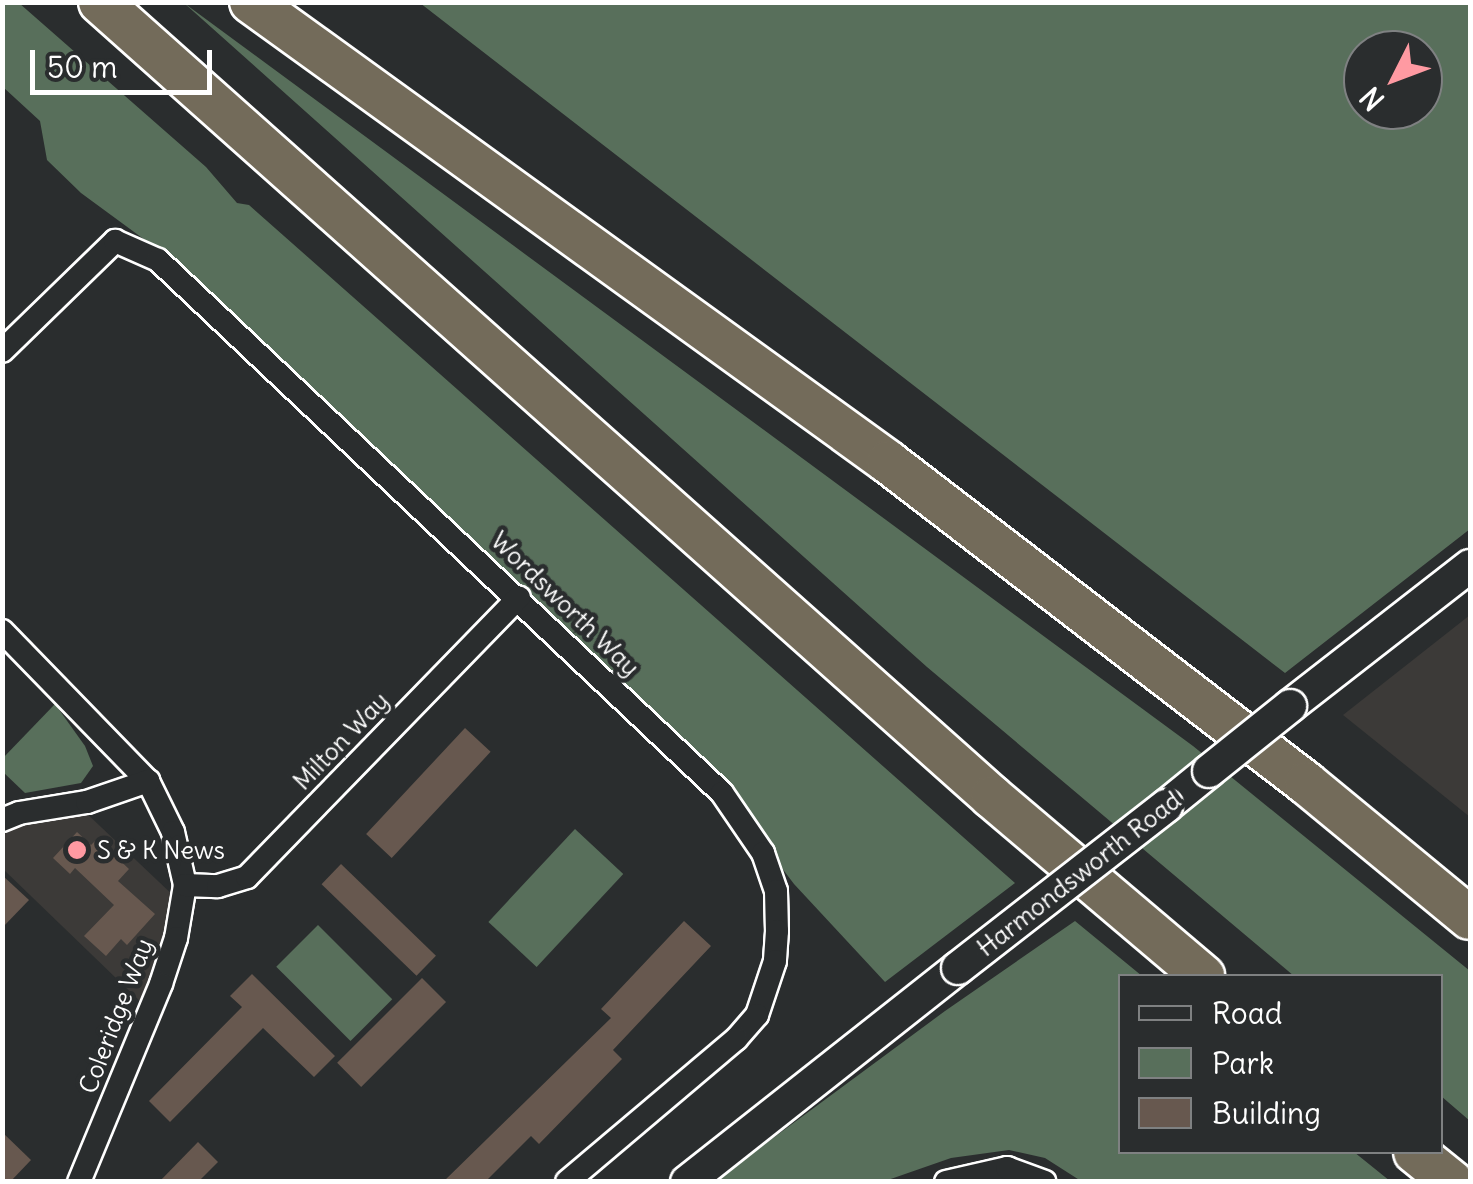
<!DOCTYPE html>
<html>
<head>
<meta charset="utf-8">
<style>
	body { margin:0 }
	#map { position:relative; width:1473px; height:1184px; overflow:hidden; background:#2a2d2e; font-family:Delius,sans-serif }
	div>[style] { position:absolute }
	.built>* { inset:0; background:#3c3a38 }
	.green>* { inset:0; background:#586f5b; transform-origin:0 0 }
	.building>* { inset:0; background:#67584f; transform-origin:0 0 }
	.roads { filter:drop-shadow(2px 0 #fff) drop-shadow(-2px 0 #fff) drop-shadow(0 2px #fff) drop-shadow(0 -2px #fff) }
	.street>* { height:22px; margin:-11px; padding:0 11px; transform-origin:11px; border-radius:11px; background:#2a2d2e }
	.secondary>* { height:32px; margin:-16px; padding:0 16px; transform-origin:16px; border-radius:16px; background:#2a2d2e }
	.highway>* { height:42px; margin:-21px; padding:0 21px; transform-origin:21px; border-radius:21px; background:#736b5a }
	.bridges { filter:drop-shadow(2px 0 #fff) drop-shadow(-2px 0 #fff) drop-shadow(0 2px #fff) drop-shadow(0 -2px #fff) }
	.secondary-bridge>* { height:32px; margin:-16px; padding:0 16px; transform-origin:16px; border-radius:16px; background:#2a2d2e }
	.dots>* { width:28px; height:28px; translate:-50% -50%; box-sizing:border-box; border:5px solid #2a2d2e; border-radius:50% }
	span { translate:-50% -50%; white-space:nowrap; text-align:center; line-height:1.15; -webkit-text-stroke:9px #2a2d2e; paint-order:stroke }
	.street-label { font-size:25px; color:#fff }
	.poi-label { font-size:25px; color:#fff }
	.left { translate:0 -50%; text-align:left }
	.frame { position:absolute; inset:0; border:5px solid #fff; pointer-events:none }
	.legend { position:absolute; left:1118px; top:974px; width:325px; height:180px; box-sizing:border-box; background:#2a2d2e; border:2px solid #7f8182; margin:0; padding:12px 18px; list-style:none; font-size:30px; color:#fff }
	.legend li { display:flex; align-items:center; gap:20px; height:50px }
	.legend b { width:50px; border:2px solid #7f8182 }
	.north { position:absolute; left:1343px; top:30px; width:100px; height:100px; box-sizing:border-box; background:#2a2d2e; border:2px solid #7f8182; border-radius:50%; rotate:228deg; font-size:28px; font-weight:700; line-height:40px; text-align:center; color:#fff }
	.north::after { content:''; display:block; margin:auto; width:35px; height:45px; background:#ff9aa2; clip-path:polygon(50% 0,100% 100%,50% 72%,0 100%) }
	.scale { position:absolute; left:30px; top:50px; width:182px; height:45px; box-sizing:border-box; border:5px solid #fff; border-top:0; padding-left:12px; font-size:30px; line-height:35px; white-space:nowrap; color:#fff; -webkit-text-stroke:8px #2a2d2e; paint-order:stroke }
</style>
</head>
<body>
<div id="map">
	<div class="built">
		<div style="clip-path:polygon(1470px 615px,1470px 817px,1343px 715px)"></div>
		<div style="clip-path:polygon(82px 809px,177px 899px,147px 1008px,3px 869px,2px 825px)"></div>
	</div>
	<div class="green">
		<div style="clip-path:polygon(2px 3px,19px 3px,206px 167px,237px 203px,249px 205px,1015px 883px,885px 982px,794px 884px,766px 847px,175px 262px,81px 193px,47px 160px,40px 121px,3px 87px)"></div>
		<div style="clip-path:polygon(184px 3px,1193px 746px,1470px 971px,1470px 1121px,1441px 1096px,1440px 976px,1294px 976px,927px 667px)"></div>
		<div style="clip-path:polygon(evenodd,420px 3px,1470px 3px,1470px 529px,1285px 673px,420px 3px,1423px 50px,1423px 110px,1363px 110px,1363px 50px,1423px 50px)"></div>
		<div style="clip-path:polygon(55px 704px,85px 746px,93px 766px,81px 783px,25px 793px,3px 772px,3px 758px)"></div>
		<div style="left:575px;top:829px;width:66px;height:127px;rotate:43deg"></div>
		<div style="clip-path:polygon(1075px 921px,1142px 976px,1120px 976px,1120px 1152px,1354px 1152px,1390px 1181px,1081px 1181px,1045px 1158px,1009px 1150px,951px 1158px,885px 1181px,715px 1181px,945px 1011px)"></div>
		<div style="left:318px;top:925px;width:105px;height:59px;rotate:45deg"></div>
	</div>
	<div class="building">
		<div style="left:465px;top:728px;width:35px;height:145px;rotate:43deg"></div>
		<div style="clip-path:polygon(77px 832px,91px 845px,97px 839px,129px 869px,118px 881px,155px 914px,127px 945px,121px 939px,106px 956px,84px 936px,114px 905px,75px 868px,70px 874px,53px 858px)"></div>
		<div style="left:341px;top:864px;width:132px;height:28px;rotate:44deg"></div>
		<div style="clip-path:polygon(2px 875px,29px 900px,2px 928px)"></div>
		<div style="clip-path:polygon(684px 921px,711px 946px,613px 1050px,622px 1059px,539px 1144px,531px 1136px,485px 1182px,443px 1182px,611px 1018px,601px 1009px)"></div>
		<div style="clip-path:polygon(252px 974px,335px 1056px,314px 1077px,263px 1028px,170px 1122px,149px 1101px,242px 1007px,230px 996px)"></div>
		<div style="left:422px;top:978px;width:34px;height:120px;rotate:45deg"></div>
		<div style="clip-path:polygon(2px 1132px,31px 1160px,10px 1182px,2px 1182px)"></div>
		<div style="clip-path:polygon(198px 1142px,218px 1162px,198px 1182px,159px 1182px)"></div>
	</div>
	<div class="roads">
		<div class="street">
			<div style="left:2px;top:351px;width:158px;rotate:-44.2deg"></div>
			<div style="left:115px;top:241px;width:47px;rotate:23.8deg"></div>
			<div style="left:158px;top:260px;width:776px;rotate:43.38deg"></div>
			<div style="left:722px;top:793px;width:73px;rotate:55.7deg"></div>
			<div style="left:763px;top:853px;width:40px;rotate:71.1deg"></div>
			<div style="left:776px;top:891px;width:40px;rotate:88.6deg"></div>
			<div style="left:777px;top:931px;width:30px;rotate:94deg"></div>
			<div style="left:775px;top:961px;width:57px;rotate:108.4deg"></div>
			<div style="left:757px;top:1015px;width:32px;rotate:131deg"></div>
			<div style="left:736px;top:1039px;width:221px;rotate:139.8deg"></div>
			<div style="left:2px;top:631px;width:209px;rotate:45.8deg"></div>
			<div style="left:148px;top:781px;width:57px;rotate:63.9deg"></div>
			<div style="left:173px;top:832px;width:54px;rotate:77.2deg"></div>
			<div style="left:185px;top:885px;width:54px;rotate:99.6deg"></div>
			<div style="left:176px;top:938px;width:48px;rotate:108.1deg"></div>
			<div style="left:161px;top:984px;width:214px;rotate:112.5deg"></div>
			<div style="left:2px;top:820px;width:18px;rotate:-22deg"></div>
			<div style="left:19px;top:813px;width:69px;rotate:-9.2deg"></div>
			<div style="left:87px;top:802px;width:65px;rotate:-19deg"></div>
			<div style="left:185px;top:885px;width:33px;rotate:2deg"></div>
			<div style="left:218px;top:886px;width:30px;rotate:-17deg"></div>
			<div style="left:247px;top:877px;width:390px;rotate:-45.8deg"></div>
			<div style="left:946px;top:1182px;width:63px;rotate:-12.9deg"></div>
			<div style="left:1007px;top:1168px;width:40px;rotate:20.2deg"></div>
		</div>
		<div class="secondary">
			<div style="left:1290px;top:706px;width:228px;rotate:-37.9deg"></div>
			<div style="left:1166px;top:806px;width:55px;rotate:-39.1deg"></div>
			<div style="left:687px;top:1182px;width:345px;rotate:-38.3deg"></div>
		</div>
		<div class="highway">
			<div style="left:100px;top:2px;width:1195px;rotate:41.71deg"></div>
			<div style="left:992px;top:797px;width:277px;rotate:40.3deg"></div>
			<div style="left:251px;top:2px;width:786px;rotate:35.83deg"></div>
			<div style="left:888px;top:462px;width:527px;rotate:37.52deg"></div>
			<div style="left:1306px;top:783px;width:212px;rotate:39.5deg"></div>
			<div style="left:1415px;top:1152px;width:48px;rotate:39deg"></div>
		</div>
	</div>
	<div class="bridges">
		<div class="secondary-bridge">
			<div style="left:1209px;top:771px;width:104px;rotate:-38.7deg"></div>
			<div style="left:958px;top:968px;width:264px;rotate:-37.9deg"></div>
		</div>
	</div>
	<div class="dots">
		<div style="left:77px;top:850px;background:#ff9aa2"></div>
	</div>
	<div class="street-label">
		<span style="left:565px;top:604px;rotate:44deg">Wordsworth Way</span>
		<span style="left:341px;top:741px;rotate:-46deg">Milton Way</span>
		<span style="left:1079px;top:874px;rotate:-38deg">Harmondsworth Road</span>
		<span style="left:116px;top:1016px;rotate:-69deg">Coleridge Way</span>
	</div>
	<div class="poi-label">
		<span class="left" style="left:97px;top:850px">S &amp; K News</span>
	</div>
	<div class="frame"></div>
	<ul class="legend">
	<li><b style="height:12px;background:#2a2d2e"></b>Road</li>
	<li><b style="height:28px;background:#586f5b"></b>Park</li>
	<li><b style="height:28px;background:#67584f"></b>Building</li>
	</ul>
	<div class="north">N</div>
	<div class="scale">50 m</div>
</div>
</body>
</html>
